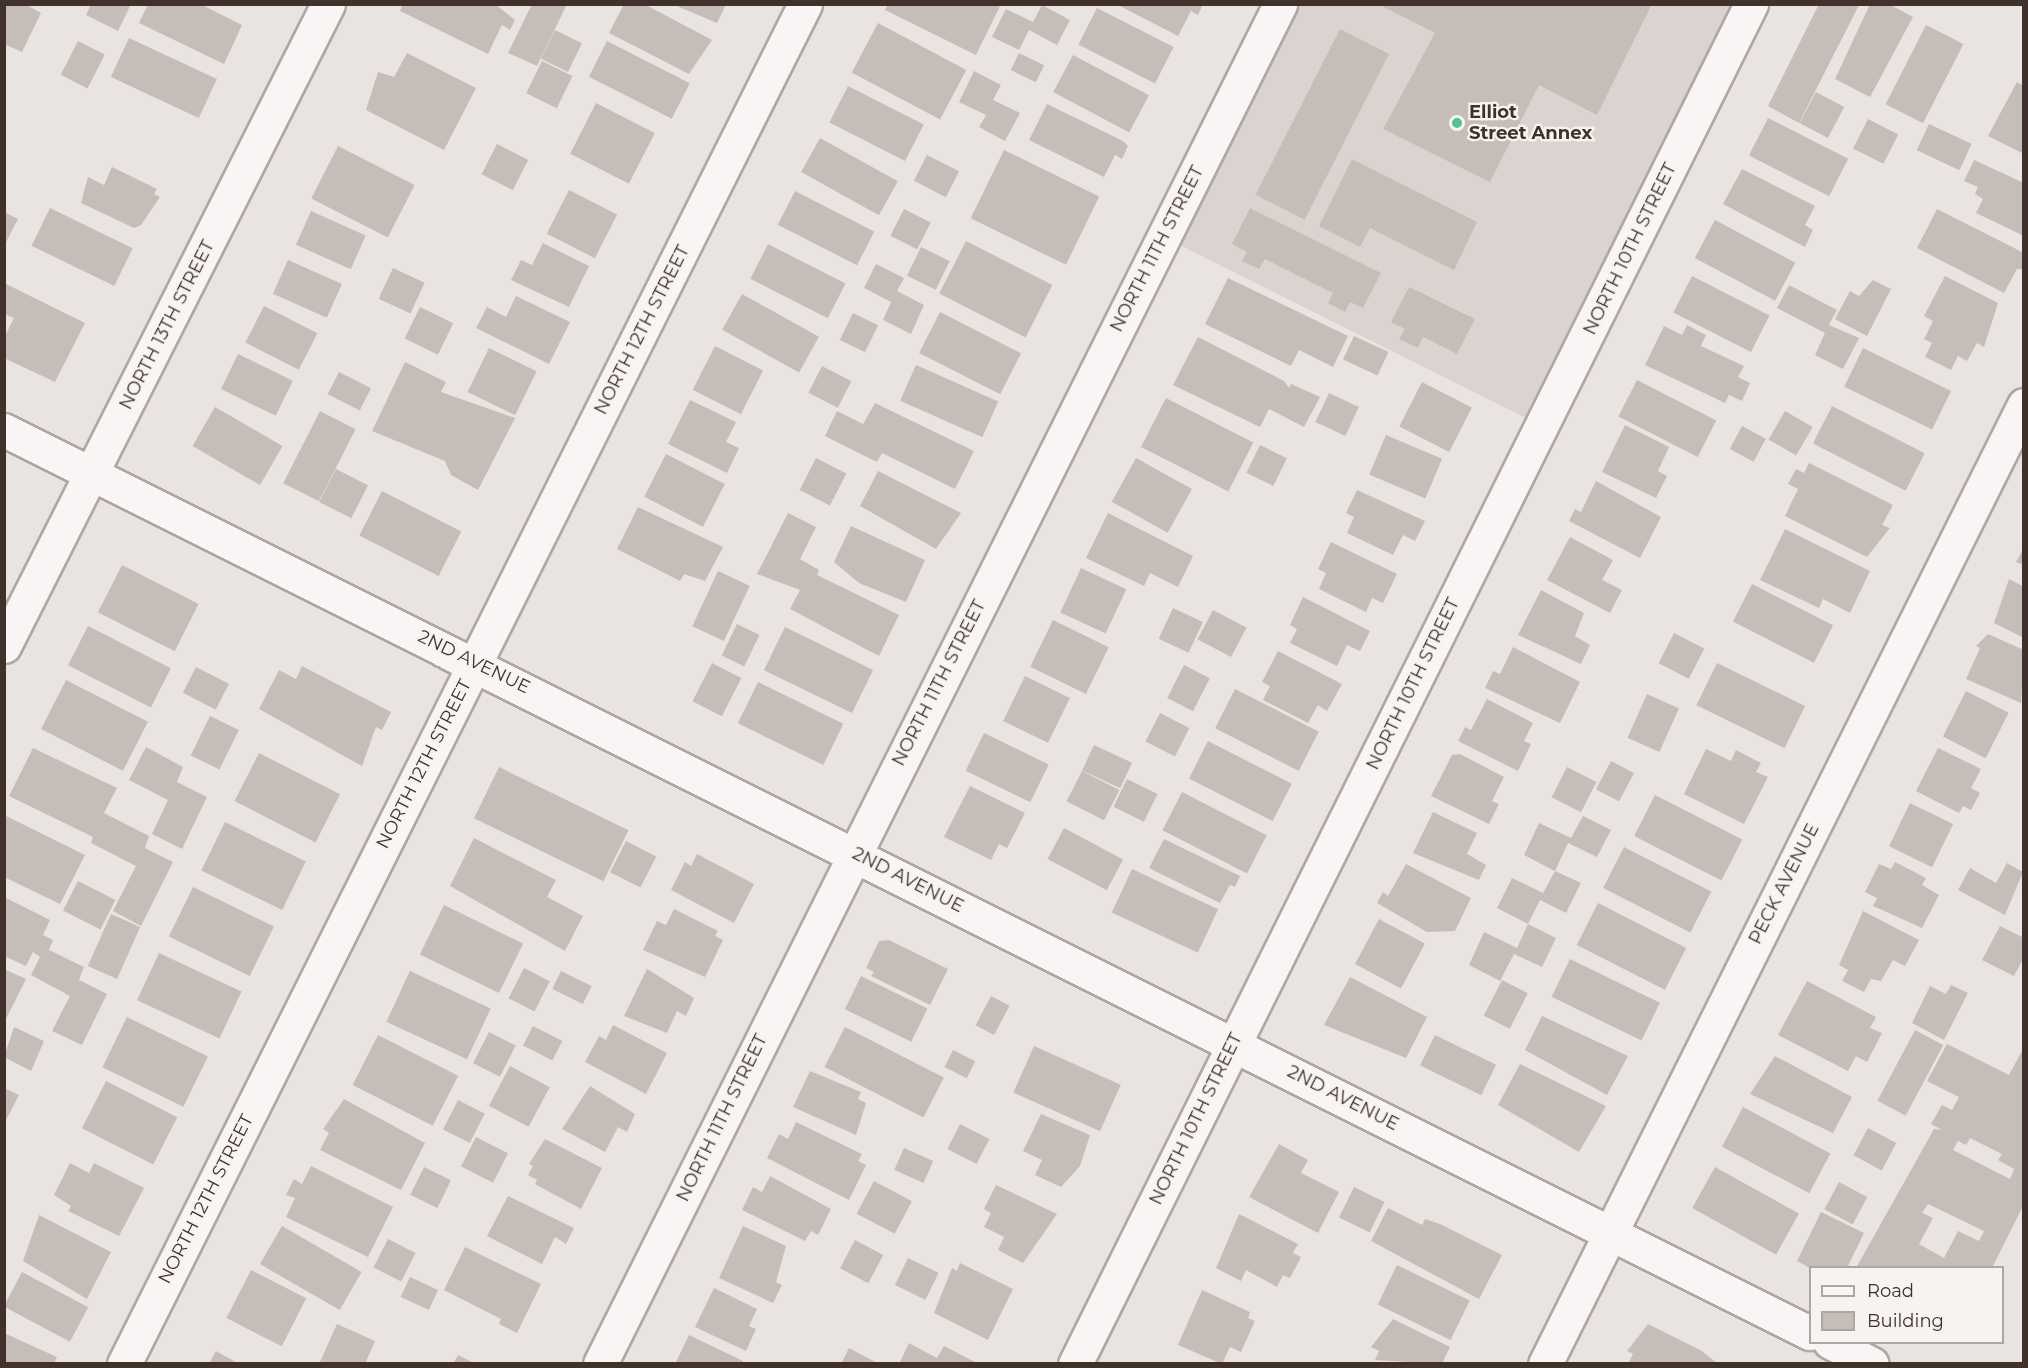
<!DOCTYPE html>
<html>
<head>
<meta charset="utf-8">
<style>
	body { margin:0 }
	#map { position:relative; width:2028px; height:1368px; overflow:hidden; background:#e9e4e2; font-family:Montserrat,sans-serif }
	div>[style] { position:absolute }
	.built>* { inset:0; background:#dbd3d0 }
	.building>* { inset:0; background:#c6bdb9; transform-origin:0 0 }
	.roads { filter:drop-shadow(2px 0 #b0a7a4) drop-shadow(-2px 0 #b0a7a4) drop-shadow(0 2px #b0a7a4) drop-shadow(0 -2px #b0a7a4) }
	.minor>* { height:33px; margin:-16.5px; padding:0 16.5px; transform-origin:16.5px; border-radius:16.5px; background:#f8f5f4 }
	.dots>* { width:16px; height:16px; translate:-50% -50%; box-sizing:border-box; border:3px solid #f7f3f1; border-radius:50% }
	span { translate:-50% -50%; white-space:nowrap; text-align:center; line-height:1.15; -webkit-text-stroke:4.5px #f7f3f1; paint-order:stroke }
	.poi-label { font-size:18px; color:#40322b; font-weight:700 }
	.left { translate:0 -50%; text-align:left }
	.street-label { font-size:18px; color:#40322b }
	.frame { position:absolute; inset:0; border:6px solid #40322b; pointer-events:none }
	.legend { position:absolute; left:1809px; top:1266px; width:195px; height:78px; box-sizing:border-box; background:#f7f3f1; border:2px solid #aea6a2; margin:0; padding:8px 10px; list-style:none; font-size:18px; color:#40322b }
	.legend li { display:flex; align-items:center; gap:12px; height:30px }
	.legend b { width:30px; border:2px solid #aea6a2 }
</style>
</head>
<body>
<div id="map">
	<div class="built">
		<div style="clip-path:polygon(1288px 5px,1745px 5px,1534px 422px,1171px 241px)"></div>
	</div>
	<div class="building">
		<div style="clip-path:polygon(4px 4px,25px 4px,41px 13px,22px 52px,4px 44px)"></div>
		<div style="clip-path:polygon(91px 4px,131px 4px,118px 31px,86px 15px)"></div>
		<div style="clip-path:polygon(148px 4px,200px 4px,242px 25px,224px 64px,139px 23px)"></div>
		<div style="clip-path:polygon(403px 4px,495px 4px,515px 20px,510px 30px,502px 25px,488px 54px,400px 11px)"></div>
		<div style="clip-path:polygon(532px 4px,567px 4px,537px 66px,508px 53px)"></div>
		<div style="clip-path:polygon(624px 4px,644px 4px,712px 40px,689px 74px,609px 33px)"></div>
		<div style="clip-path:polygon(672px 4px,726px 4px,717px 23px)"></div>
		<div style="clip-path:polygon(888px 4px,997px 4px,1000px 6px,976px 55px,885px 10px)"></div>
		<div style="clip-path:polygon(1116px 4px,1203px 4px,1198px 15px,1191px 11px,1178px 36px)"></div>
		<div style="clip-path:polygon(1652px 4px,1597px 115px,1539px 85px,1490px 182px,1383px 129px,1435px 33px,1378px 4px)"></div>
		<div style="clip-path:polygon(1819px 4px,1859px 5px,1799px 123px,1768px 106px)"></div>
		<div style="clip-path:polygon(1870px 4px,1889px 4px,1913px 17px,1870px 97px,1835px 79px)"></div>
		<div style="clip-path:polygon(1042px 5px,1070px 20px,1057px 45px,1029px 30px,1019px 50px,992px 37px,1006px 9px,1033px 22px)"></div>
		<div style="left:1097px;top:8px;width:86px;height:41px;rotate:27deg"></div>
		<div style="left:878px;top:23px;width:100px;height:56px;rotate:28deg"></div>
		<div style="left:1926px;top:25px;width:42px;height:89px;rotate:27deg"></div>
		<div style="left:1340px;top:29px;width:55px;height:186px;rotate:27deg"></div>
		<div style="left:555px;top:30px;width:30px;height:32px;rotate:26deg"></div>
		<div style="left:129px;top:38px;width:97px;height:43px;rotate:25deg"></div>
		<div style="left:78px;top:41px;width:30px;height:38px;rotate:27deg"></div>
		<div style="left:607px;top:41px;width:93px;height:40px;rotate:27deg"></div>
		<div style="clip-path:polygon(407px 53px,476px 88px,444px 150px,366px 110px,378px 72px,394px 77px)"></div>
		<div style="left:1019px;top:53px;width:28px;height:19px;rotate:26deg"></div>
		<div style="left:1073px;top:55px;width:86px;height:42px;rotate:28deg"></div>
		<div style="left:542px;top:61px;width:34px;height:36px;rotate:26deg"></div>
		<div style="clip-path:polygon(974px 71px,1001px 85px,993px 100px,1020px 113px,1005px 141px,979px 127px,986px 115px,959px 102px)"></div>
		<div style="clip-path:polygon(2017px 82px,2024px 86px,2024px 154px,1988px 136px)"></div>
		<div style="left:848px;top:86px;width:85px;height:41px;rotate:27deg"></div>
		<div style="left:1816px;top:92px;width:32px;height:35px;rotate:28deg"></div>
		<div style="left:596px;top:103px;width:66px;height:57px;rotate:27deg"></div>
		<div style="clip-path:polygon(1047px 104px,1123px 141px,1128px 146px,1122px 159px,1115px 155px,1104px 177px,1029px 140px)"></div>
		<div style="left:1768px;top:118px;width:90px;height:42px;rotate:27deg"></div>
		<div style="left:1868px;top:119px;width:34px;height:33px;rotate:27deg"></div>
		<div style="left:1929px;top:124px;width:47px;height:29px;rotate:25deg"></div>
		<div style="left:820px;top:138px;width:89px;height:39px;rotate:29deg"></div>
		<div style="left:497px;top:144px;width:35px;height:34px;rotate:27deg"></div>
		<div style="left:338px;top:146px;width:86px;height:59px;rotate:27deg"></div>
		<div style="left:1004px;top:150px;width:106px;height:76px;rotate:26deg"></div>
		<div style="left:927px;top:155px;width:36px;height:29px;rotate:27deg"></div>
		<div style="clip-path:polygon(1352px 159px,1477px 222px,1454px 270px,1370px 228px,1360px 247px,1319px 226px)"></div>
		<div style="clip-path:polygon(1974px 160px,2024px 183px,2024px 236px,1976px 213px,1983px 199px,1975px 194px,1978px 187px,1964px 181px)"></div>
		<div style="clip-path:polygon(112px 167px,157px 189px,154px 194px,160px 197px,141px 225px,134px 228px,81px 203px,88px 177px,104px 185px)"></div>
		<div style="clip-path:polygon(1742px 169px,1815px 206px,1805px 225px,1813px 230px,1805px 247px,1723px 204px)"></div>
		<div style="left:569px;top:190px;width:54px;height:49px;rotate:27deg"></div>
		<div style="left:795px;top:191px;width:89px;height:38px;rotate:27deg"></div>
		<div style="left:50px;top:208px;width:92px;height:42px;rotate:26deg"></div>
		<div style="clip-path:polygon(1250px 208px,1381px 273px,1363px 308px,1350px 302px,1345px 312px,1328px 303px,1333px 293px,1265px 259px,1259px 269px,1242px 261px,1247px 252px,1232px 244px)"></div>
		<div style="left:904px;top:209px;width:30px;height:30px;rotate:27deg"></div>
		<div style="clip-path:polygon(1937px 209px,2024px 253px,2024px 269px,2017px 269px,2004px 293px,1917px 248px)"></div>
		<div style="left:311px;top:211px;width:60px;height:37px;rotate:24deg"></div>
		<div style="clip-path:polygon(4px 212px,18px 219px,4px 246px)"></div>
		<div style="left:1715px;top:220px;width:91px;height:43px;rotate:28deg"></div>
		<div style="left:966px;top:241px;width:97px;height:59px;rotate:27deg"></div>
		<div style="clip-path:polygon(543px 243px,589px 266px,569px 307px,511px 280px,521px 260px,532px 265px)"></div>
		<div style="left:768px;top:244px;width:87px;height:39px;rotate:27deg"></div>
		<div style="left:921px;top:247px;width:32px;height:32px;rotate:26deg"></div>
		<div style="left:288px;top:260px;width:59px;height:37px;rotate:24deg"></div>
		<div style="clip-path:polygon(876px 264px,904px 278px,897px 291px,924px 305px,911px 334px,883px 320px,891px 302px,864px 288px)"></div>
		<div style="left:393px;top:268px;width:35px;height:34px;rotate:25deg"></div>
		<div style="left:1692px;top:276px;width:87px;height:41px;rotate:27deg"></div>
		<div style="clip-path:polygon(1945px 276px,1998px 303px,1984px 347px,1977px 343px,1967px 361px,1958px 356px,1951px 370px,1925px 357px,1932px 343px,1924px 339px,1933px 321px,1924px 316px)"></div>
		<div style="clip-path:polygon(1228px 278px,1348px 336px,1333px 367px,1299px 350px,1291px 366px,1205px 324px)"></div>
		<div style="clip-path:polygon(1873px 280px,1891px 289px,1867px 336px,1835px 319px,1850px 291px,1859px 296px)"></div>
		<div style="clip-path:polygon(4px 283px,85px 323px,55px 382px,4px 358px,4px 338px,14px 318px,4px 314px)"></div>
		<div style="clip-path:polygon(1789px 285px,1837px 310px,1829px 325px,1859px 338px,1843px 369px,1815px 355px,1825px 333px,1777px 308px)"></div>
		<div style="clip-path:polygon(1409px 287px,1475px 319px,1457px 354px,1423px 337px,1418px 348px,1399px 339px,1405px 329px,1391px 322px)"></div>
		<div style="left:742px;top:294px;width:88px;height:41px;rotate:29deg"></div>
		<div style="clip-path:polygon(516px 296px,570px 322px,549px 364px,476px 328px,487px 307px,506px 317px)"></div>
		<div style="left:264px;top:306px;width:60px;height:41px;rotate:27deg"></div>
		<div style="left:420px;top:307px;width:37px;height:35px;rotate:26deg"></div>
		<div style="left:940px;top:312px;width:91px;height:46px;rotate:27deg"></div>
		<div style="left:853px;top:313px;width:28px;height:30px;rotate:26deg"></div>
		<div style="clip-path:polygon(1687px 325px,1706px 335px,1701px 346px,1744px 366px,1738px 377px,1750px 383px,1742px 401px,1729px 395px,1725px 403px,1645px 365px,1664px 326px,1682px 335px)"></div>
		<div style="left:1354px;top:336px;width:38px;height:26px;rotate:25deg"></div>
		<div style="clip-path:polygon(1198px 337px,1284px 381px,1289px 388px,1291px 384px,1320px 397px,1304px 427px,1269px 409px,1260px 427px,1173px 385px)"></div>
		<div style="left:715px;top:346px;width:54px;height:49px;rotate:27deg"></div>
		<div style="left:489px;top:348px;width:53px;height:49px;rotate:26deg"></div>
		<div style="left:1863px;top:348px;width:98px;height:43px;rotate:26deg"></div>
		<div style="left:238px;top:354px;width:61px;height:39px;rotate:26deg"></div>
		<div style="clip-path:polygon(405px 362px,446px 382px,441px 392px,515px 418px,478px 490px,451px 475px,445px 461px,372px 431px)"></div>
		<div style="left:916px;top:365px;width:90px;height:39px;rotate:24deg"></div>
		<div style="left:822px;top:366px;width:33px;height:30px;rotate:27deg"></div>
		<div style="left:339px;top:372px;width:36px;height:25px;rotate:27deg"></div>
		<div style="left:1637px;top:380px;width:89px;height:41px;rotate:27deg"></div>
		<div style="left:1422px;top:382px;width:56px;height:50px;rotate:27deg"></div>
		<div style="left:1329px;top:393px;width:33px;height:32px;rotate:25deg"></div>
		<div style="left:1166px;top:398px;width:98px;height:55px;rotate:27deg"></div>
		<div style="clip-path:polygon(690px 400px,736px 422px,726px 442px,739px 448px,727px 473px,668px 444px)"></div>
		<div style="clip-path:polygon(875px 403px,974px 451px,955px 489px,882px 453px,877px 462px,825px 436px,837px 411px,863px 424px)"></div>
		<div style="left:1832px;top:406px;width:104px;height:42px;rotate:27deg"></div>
		<div style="left:215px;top:407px;width:78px;height:45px;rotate:30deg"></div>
		<div style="left:320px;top:411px;width:40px;height:81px;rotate:27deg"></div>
		<div style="left:1785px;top:411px;width:32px;height:33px;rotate:30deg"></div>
		<div style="clip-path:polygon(1625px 425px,1669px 447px,1658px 471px,1667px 476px,1656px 498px,1602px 472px)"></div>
		<div style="left:1742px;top:426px;width:27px;height:26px;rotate:28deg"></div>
		<div style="left:1386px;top:435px;width:61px;height:43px;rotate:23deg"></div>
		<div style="left:1260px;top:445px;width:30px;height:31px;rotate:26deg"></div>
		<div style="left:666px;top:454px;width:66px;height:48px;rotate:27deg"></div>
		<div style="left:816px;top:458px;width:34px;height:36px;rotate:27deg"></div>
		<div style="left:1136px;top:458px;width:64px;height:50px;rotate:29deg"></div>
		<div style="clip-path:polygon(1809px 463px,1893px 505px,1882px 525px,1890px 528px,1867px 557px,1785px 516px,1798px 489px,1788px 484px,1796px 469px,1804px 473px)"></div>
		<div style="left:336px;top:469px;width:36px;height:37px;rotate:27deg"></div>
		<div style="clip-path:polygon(878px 471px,961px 513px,936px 549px,860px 506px)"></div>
		<div style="clip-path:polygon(1596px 481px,1661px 517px,1640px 558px,1569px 521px,1575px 509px,1581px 512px)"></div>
		<div style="clip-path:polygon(1357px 490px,1425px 521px,1415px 541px,1403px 535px,1393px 555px,1347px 533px,1354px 517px,1346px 513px)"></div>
		<div style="left:382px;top:491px;width:89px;height:50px;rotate:27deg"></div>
		<div style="clip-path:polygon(638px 507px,723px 547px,705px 581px,684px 574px,680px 581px,617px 549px)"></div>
		<div style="clip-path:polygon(788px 513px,816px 527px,800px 559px,819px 570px,817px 575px,899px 615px,879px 656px,790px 609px,800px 590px,757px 574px)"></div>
		<div style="clip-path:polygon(1108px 513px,1193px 556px,1178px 587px,1150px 573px,1144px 586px,1086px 558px)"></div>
		<div style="clip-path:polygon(851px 526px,925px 560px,906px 602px,859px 583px,834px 562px)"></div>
		<div style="clip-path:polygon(1785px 529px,1870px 571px,1850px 613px,1823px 599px,1819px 608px,1760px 580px)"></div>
		<div style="clip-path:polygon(1570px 537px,1613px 560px,1602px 580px,1622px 590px,1610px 613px,1547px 580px)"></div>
		<div style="clip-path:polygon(1331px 542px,1397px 574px,1383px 603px,1372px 598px,1366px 612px,1319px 589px,1326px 573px,1318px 569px)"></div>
		<div style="clip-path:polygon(2024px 548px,2024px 565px,2016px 562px)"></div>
		<div style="left:122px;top:565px;width:86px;height:53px;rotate:27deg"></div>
		<div style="left:1081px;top:568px;width:50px;height:49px;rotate:25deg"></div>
		<div style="left:718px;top:571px;width:35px;height:61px;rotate:25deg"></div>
		<div style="clip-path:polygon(2009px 579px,2024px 587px,2024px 638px,1994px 623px)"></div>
		<div style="left:1752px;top:584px;width:91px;height:42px;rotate:27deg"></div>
		<div style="clip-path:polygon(1541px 590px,1584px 613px,1575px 636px,1590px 645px,1581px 664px,1518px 635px)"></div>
		<div style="clip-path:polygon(1303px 597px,1370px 631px,1360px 651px,1347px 645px,1337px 666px,1290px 643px,1297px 629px,1290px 625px)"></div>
		<div style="left:1173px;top:608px;width:33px;height:34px;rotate:25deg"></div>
		<div style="left:1213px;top:610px;width:38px;height:33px;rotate:28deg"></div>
		<div style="left:1053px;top:620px;width:62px;height:52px;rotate:26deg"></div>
		<div style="left:737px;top:624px;width:25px;height:35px;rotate:26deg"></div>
		<div style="left:88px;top:626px;width:93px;height:44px;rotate:27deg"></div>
		<div style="left:785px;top:627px;width:98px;height:48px;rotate:26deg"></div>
		<div style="left:1674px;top:633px;width:34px;height:34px;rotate:27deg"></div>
		<div style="clip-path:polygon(1988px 634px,2024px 650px,2021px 703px,1966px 679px,1980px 648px,1976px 646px)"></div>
		<div style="clip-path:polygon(1513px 647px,1580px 682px,1560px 723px,1485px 688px,1493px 671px,1500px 674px)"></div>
		<div style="clip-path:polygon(1278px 651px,1342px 684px,1327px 711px,1318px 705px,1308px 723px,1263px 700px,1270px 686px,1262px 682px)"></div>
		<div style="left:712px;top:663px;width:33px;height:43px;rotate:27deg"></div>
		<div style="left:1717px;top:663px;width:98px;height:47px;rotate:26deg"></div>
		<div style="left:1184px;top:665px;width:29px;height:37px;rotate:27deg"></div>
		<div style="clip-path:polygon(302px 666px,391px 712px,382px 730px,376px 727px,362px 766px,259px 709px,279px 670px,296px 679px)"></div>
		<div style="left:196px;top:667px;width:37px;height:29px;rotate:27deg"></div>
		<div style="left:1025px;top:676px;width:50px;height:50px;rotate:26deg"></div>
		<div style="left:66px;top:680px;width:92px;height:55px;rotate:27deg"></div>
		<div style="left:758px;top:682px;width:95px;height:46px;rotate:26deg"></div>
		<div style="left:1235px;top:689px;width:94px;height:44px;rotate:27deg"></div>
		<div style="left:1966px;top:691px;width:48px;height:51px;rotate:27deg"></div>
		<div style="left:1647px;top:694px;width:35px;height:48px;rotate:24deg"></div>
		<div style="clip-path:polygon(1487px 699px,1533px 723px,1524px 741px,1531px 744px,1518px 771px,1458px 741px,1465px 727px,1471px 730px)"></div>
		<div style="left:1160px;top:713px;width:33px;height:32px;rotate:27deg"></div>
		<div style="left:210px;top:716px;width:32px;height:44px;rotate:26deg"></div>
		<div style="left:984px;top:733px;width:72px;height:42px;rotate:26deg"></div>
		<div style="left:1208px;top:741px;width:94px;height:42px;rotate:27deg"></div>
		<div style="left:1094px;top:745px;width:42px;height:28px;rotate:25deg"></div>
		<div style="clip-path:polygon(146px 747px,183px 767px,177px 782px,207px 797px,182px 849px,152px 834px,168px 800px,129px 780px)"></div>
		<div style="clip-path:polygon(33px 748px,117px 788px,104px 813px,149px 836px,145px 848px,173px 862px,141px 926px,113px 911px,136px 866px,91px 843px,93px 837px,9px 796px)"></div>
		<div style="clip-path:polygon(1938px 748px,1981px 769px,1971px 788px,1980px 793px,1971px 810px,1963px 806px,1959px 813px,1916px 791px)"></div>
		<div style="clip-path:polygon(1706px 749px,1731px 761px,1736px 750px,1761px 763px,1756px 772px,1768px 777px,1744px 824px,1684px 794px)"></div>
		<div style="left:259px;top:753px;width:91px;height:54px;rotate:27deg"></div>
		<div style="clip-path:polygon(1460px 754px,1504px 777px,1492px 801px,1499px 804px,1489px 824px,1431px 796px,1452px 755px)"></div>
		<div style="left:1611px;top:761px;width:26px;height:32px;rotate:28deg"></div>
		<div style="left:499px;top:767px;width:144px;height:57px;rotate:26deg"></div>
		<div style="left:1567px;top:767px;width:33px;height:34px;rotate:27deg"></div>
		<div style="left:1082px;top:771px;width:42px;height:34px;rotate:27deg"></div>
		<div style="left:1127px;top:779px;width:34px;height:31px;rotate:26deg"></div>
		<div style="clip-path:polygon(970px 786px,1025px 813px,1007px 848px,999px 844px,991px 860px,944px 837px)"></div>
		<div style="left:1182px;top:792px;width:95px;height:43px;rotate:27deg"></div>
		<div style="left:1655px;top:795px;width:98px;height:46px;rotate:27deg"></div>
		<div style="left:1910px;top:803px;width:48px;height:48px;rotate:26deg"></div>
		<div style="clip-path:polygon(1433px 812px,1477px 833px,1467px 854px,1486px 865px,1479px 880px,1413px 853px)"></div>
		<div style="clip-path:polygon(4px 815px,85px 855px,60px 904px,4px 877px)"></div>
		<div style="clip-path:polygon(1583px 816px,1611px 830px,1597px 857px,1568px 843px,1555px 871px,1581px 883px,1566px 913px,1540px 900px,1528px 924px,1497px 908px,1512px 878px,1543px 893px,1555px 871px,1524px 855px,1539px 823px,1571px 838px)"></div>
		<div style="left:225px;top:822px;width:90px;height:54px;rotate:26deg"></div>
		<div style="left:1064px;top:828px;width:67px;height:35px;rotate:28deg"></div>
		<div style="clip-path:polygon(474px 838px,556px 880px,547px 897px,583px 916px,565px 951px,450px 886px)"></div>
		<div style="clip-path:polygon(1164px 839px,1240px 876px,1235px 887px,1230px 885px,1220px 903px,1149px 868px)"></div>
		<div style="left:626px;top:841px;width:34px;height:35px;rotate:27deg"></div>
		<div style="left:1624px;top:847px;width:98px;height:46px;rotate:27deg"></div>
		<div style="clip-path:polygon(697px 854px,754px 884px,734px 923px,671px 890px,685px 862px,691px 866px)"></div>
		<div style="clip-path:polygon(1895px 862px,1926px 878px,1922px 885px,1939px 895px,1922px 928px,1873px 906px,1877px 898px,1865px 892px,1879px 864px,1891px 869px)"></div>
		<div style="clip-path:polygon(2007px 863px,2023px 872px,2005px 915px,1958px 890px,1970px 868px,1996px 883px)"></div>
		<div style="clip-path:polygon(1406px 864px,1471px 898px,1455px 931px,1427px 932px,1377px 903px,1383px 892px,1388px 896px)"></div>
		<div style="left:1132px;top:869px;width:95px;height:48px;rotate:25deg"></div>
		<div style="left:78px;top:881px;width:42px;height:33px;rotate:27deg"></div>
		<div style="left:193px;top:887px;width:90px;height:55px;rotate:26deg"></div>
		<div style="clip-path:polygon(4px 897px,50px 920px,43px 935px,53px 940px,49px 950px,84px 967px,79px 980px,107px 994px,82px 1045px,52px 1031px,70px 996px,31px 975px,40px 957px,33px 952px,26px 966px,4px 956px)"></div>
		<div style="left:1598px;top:903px;width:99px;height:47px;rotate:27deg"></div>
		<div style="left:444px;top:905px;width:88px;height:55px;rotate:26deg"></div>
		<div style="clip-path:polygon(674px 909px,718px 931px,715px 936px,723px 940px,705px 977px,643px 950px,657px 921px,666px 925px)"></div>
		<div style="clip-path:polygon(1863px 911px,1919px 940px,1905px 966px,1893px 960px,1881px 981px,1871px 979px,1864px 992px,1842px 981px,1848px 970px,1839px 965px)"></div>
		<div style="left:111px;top:914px;width:32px;height:57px;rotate:24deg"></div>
		<div style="left:1379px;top:919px;width:52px;height:51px;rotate:28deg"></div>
		<div style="clip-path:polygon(1528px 924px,1556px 938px,1542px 967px,1514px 954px,1500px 981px,1469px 965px,1484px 932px,1517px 948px)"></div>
		<div style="clip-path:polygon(2000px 926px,2024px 938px,2024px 957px,2014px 976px,1982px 960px)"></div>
		<div style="clip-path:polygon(889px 940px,948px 969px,930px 1005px,871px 976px,874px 972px,866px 968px,879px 941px)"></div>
		<div style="left:159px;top:953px;width:91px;height:52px;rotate:25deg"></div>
		<div style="left:1570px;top:959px;width:100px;height:42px;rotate:26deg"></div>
		<div style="left:524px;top:968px;width:29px;height:34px;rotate:27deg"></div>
		<div style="clip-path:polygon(4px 969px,26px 979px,4px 1023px)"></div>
		<div style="clip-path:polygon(647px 969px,694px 998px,686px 1016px,677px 1011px,667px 1033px,624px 1016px)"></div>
		<div style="left:410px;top:971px;width:89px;height:56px;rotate:25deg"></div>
		<div style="left:561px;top:971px;width:34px;height:20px;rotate:26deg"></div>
		<div style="left:861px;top:976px;width:74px;height:37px;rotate:26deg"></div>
		<div style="clip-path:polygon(1350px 977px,1427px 1017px,1406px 1058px,1324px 1025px)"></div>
		<div style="left:1502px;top:980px;width:29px;height:40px;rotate:27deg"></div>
		<div style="clip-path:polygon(1807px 981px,1876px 1017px,1870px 1028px,1882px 1033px,1867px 1062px,1856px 1056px,1848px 1071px,1778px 1035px)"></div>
		<div style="clip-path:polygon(1951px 985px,1968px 993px,1944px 1040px,1912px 1023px,1930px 986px,1946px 994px)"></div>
		<div style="left:991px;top:996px;width:21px;height:33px;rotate:28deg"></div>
		<div style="clip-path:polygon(1542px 1016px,1628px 1056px,1607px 1095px,1525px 1050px)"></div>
		<div style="left:127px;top:1017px;width:90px;height:56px;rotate:26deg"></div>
		<div style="clip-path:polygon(613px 1025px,667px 1053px,646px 1094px,585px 1062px,599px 1036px,606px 1040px)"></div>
		<div style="left:533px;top:1026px;width:33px;height:22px;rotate:27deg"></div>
		<div style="clip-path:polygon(14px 1027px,44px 1041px,31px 1071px,4px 1057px)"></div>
		<div style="left:845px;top:1027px;width:111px;height:45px;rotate:27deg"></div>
		<div style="left:1915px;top:1030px;width:32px;height:80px;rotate:28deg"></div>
		<div style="left:489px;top:1032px;width:30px;height:35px;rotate:27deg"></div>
		<div style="left:378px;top:1035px;width:90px;height:56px;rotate:27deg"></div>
		<div style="left:1435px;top:1035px;width:68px;height:34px;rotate:26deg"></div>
		<div style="clip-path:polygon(evenodd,1947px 1044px,2009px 1075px,2024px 1047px,2024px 1204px,1992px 1268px,1856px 1268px,1934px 1129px,1942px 1130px,1931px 1124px,1942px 1105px,1952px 1110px,1959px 1097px,1927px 1081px,1947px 1044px,1970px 1138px,2002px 1154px,1998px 1160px,2014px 1169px,2010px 1179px,1953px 1150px,1958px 1141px,1966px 1145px,1970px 1138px,1947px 1044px,1928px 1204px,1984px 1231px,1979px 1241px,1958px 1231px,1944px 1258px,1919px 1244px,1933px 1218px,1922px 1213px,1928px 1204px)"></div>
		<div style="left:1034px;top:1046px;width:95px;height:51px;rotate:24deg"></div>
		<div style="left:953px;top:1050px;width:25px;height:19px;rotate:27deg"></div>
		<div style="clip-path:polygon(1775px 1056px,1852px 1097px,1833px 1133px,1750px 1094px)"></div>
		<div style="clip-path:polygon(1520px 1064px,1606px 1106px,1579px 1152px,1498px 1105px)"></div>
		<div style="left:510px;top:1066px;width:45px;height:45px;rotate:28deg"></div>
		<div style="clip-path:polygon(810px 1071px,861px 1092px,858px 1099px,866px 1103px,856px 1135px,793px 1107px)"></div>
		<div style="left:106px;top:1081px;width:80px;height:53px;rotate:27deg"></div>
		<div style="clip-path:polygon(590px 1086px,635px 1114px,627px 1132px,618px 1127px,605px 1152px,562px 1129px)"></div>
		<div style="clip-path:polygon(4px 1088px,19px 1095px,4px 1124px)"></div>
		<div style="clip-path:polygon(344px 1099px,425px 1143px,401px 1190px,320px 1150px,329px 1133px,323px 1129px)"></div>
		<div style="left:458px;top:1100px;width:30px;height:33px;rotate:27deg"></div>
		<div style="left:1743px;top:1107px;width:99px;height:45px;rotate:28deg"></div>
		<div style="clip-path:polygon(1041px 1114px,1090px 1135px,1080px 1166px,1061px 1187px,1035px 1175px,1042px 1160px,1023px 1151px)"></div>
		<div style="clip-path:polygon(796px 1122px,862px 1154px,858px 1161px,866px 1165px,849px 1200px,767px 1158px,779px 1134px,788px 1139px)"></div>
		<div style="left:960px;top:1124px;width:33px;height:28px;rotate:27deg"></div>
		<div style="left:1868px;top:1128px;width:32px;height:31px;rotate:28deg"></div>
		<div style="left:476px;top:1137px;width:36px;height:33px;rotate:27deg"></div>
		<div style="clip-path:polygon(545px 1139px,602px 1168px,581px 1209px,535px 1184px,537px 1180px,528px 1175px,533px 1166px,529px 1164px)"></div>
		<div style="clip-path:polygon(1279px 1144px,1308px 1160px,1301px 1173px,1339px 1192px,1318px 1233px,1249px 1197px)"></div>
		<div style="left:904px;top:1148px;width:32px;height:24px;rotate:24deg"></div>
		<div style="clip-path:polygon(70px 1163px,89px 1173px,94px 1163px,144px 1188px,119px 1236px,68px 1211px,71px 1206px,54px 1195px)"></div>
		<div style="clip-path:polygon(311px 1166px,393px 1207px,368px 1257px,286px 1217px,295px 1198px,286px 1195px,294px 1179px,302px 1184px)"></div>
		<div style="left:424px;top:1167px;width:30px;height:31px;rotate:26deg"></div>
		<div style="left:1715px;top:1167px;width:96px;height:47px;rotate:29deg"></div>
		<div style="clip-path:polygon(770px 1176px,831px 1209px,818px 1235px,811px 1231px,805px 1241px,742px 1210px,753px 1187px,762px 1192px)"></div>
		<div style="left:874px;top:1181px;width:43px;height:37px;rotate:28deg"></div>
		<div style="left:1839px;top:1182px;width:32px;height:31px;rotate:28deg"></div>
		<div style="clip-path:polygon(996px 1185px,1057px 1214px,1023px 1263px,998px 1250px,1004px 1237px,984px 1227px,991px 1213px,984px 1209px)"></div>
		<div style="left:1354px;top:1187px;width:34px;height:34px;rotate:26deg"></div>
		<div style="clip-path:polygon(508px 1196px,574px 1228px,566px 1244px,555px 1237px,542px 1264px,487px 1236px)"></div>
		<div style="clip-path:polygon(1388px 1208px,1422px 1225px,1425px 1219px,1440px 1224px,1502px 1255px,1479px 1299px,1371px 1241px)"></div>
		<div style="clip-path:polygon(1821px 1212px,1864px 1233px,1847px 1268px,1810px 1268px,1797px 1261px)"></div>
		<div style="clip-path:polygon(1239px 1214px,1298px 1244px,1293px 1253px,1301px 1257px,1290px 1278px,1283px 1275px,1277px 1287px,1246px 1270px,1241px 1281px,1216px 1268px)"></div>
		<div style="clip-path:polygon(39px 1215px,111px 1252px,87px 1299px,23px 1261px)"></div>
		<div style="left:282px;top:1226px;width:92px;height:44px;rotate:30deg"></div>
		<div style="clip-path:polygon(743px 1226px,786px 1246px,776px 1282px,782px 1285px,773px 1303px,719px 1278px)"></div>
		<div style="left:388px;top:1239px;width:31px;height:32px;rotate:27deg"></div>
		<div style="left:855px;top:1240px;width:32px;height:32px;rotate:28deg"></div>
		<div style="clip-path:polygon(465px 1247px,541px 1284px,517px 1333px,499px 1324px,501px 1319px,444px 1290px)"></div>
		<div style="left:908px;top:1258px;width:34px;height:30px;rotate:26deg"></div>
		<div style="clip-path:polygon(960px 1263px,1013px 1289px,988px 1340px,934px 1313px,952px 1268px,957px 1271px)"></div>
		<div style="left:1397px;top:1265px;width:81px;height:44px;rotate:26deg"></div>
		<div style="left:251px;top:1270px;width:62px;height:54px;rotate:27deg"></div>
		<div style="left:22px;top:1272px;width:75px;height:39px;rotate:28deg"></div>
		<div style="left:410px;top:1277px;width:31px;height:22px;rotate:25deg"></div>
		<div style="clip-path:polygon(714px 1288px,757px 1309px,749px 1326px,756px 1329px,746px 1351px,695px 1327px)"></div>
		<div style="clip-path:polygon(1202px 1290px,1250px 1312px,1248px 1318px,1255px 1321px,1241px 1352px,1230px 1347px,1222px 1364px,1178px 1345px)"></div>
		<div style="clip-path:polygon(1393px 1319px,1450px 1347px,1442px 1364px,1375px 1360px,1379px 1351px,1371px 1347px)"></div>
		<div style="clip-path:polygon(337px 1324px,375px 1341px,365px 1364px,319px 1364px)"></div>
		<div style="clip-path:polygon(1648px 1324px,1702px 1351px,1718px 1364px,1628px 1364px,1633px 1354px,1627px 1351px)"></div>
		<div style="clip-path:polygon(4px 1333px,57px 1357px,54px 1364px,4px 1364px)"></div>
		<div style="clip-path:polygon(689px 1335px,743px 1361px,742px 1364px,675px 1364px)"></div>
		<div style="clip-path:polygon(909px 1343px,937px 1358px,944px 1346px,979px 1364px,899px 1364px)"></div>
		<div style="clip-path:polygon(849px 1348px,879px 1364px,841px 1364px)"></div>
		<div style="clip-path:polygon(216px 1351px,239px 1364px,209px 1364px)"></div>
		<div style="clip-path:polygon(458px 1355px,476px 1364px,453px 1364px)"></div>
	</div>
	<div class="roads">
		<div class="minor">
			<div style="left:4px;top:430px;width:2019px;rotate:26.57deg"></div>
			<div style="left:4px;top:646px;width:719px;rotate:-63.22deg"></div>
			<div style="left:1830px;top:1342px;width:47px;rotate:27.6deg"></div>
			<div style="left:124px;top:1364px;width:1521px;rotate:-63.4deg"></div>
			<div style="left:600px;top:1364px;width:1521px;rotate:-63.43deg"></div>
			<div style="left:1075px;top:1364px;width:1519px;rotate:-63.57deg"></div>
			<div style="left:1545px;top:1364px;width:1072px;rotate:-63.46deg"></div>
		</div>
	</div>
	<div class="dots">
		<div style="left:1457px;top:123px;background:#50c58f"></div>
	</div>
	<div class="poi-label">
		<span class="left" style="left:1469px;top:123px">Elliot<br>Street Annex</span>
	</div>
	<div class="street-label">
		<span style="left:1157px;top:249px;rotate:-63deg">NORTH 11TH STREET</span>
		<span style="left:1630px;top:249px;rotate:-64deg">NORTH 10TH STREET</span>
		<span style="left:167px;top:325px;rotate:-63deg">NORTH 13TH STREET</span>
		<span style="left:642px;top:330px;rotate:-63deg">NORTH 12TH STREET</span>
		<span style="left:474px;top:662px;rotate:26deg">2ND AVENUE</span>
		<span style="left:939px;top:683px;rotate:-63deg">NORTH 11TH STREET</span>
		<span style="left:1413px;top:684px;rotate:-64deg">NORTH 10TH STREET</span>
		<span style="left:424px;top:764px;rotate:-63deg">NORTH 12TH STREET</span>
		<span style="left:908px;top:880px;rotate:27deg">2ND AVENUE</span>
		<span style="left:1784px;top:884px;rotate:-63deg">PECK AVENUE</span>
		<span style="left:1343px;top:1098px;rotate:27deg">2ND AVENUE</span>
		<span style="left:722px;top:1118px;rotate:-64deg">NORTH 11TH STREET</span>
		<span style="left:1196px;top:1119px;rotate:-64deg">NORTH 10TH STREET</span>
		<span style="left:206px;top:1199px;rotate:-63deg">NORTH 12TH STREET</span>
	</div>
	<div class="frame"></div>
	<ul class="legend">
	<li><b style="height:8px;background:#f8f5f4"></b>Road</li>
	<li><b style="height:16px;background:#c6bdb9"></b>Building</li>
	</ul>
</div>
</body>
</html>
